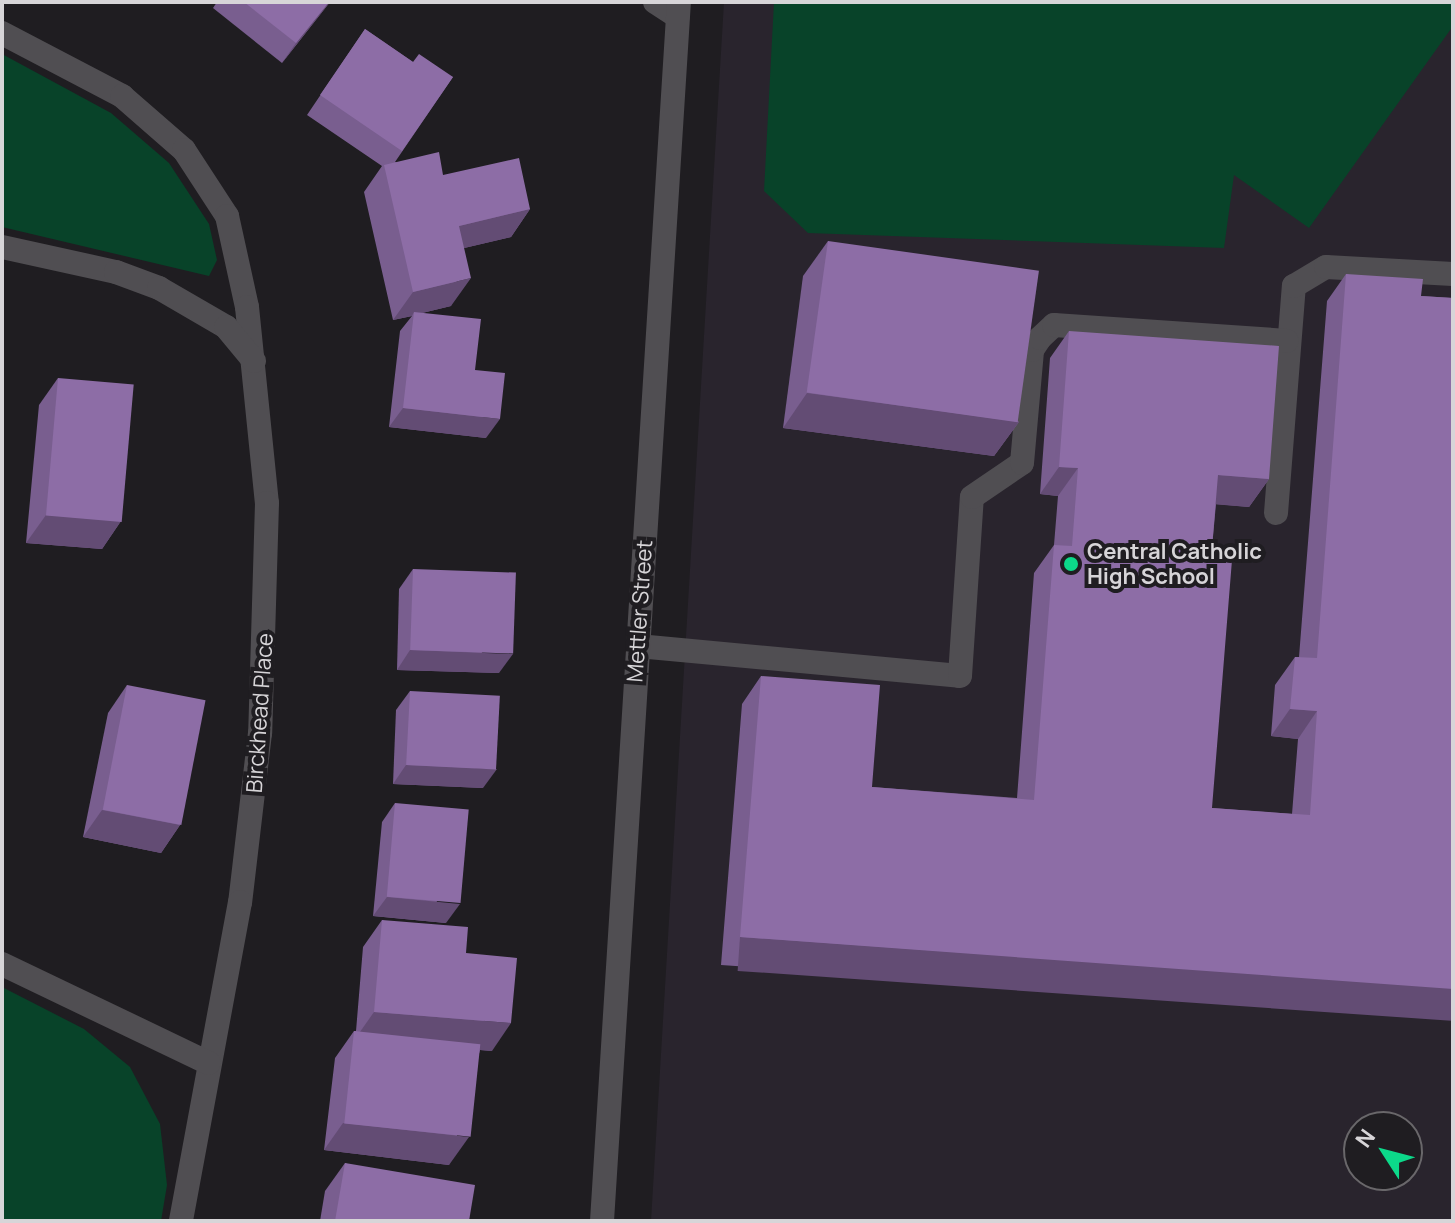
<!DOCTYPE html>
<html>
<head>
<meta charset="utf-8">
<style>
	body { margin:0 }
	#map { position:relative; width:1455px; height:1223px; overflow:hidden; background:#1f1d21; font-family:Manrope,sans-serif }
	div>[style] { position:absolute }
	.built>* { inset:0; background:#29242d }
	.green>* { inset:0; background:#084329 }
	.minor>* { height:24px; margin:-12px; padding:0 12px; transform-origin:12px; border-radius:12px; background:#504e52 }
	.wall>* { inset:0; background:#795e8f }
	.shaded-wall>* { inset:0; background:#634c74; transform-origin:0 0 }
	.building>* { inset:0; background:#8d6da6; transform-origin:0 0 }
	.dots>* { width:22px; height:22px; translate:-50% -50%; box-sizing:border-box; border:4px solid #1f1d21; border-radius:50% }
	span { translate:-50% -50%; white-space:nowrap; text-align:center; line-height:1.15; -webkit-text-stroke:8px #1f1d21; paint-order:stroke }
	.poi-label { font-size:22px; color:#d7d5d8; font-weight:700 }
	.left { translate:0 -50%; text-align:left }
	.street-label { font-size:22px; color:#d7d5d8 }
	.frame { position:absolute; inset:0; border:4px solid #d7d5d8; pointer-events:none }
	.north { position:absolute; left:1343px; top:1111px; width:80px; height:80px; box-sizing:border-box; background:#1f1d21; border:2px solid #69676a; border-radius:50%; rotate:306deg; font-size:22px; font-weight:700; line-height:32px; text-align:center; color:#d7d5d8 }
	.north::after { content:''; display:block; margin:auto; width:28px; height:36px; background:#0cd98a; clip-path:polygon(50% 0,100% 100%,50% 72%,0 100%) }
</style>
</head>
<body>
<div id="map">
	<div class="built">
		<div style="clip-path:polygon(evenodd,724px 2px,1453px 2px,1453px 1221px,651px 1221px,724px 2px,1359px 1127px,1407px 1127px,1407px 1175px,1359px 1175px,1359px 1127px)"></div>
	</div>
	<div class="green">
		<div style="clip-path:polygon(774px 2px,1453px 2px,1453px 26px,1309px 228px,1234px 175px,1224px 248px,808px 233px,764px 191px)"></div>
		<div style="clip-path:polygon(2px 54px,111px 113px,169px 163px,209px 224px,217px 260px,209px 276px,2px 227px)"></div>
		<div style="clip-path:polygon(2px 987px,84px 1029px,130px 1067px,160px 1124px,167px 1185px,161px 1221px,2px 1221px)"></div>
	</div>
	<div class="minor">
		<div style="left:655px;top:2px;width:27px;rotate:33deg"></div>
		<div style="left:2px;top:33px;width:136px;rotate:27.7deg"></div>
		<div style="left:122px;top:96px;width:82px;rotate:41.1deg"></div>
		<div style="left:184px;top:150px;width:79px;rotate:56.9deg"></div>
		<div style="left:227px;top:216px;width:93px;rotate:77.6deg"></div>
		<div style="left:247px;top:307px;width:197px;rotate:84.2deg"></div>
		<div style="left:267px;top:503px;width:230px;rotate:91.7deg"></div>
		<div style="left:260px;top:733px;width:170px;rotate:96.7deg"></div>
		<div style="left:240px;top:902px;width:324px;rotate:100.5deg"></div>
		<div style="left:2px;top:247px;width:117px;rotate:12.4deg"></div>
		<div style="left:116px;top:272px;width:46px;rotate:20.4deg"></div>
		<div style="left:159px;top:288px;width:78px;rotate:30.2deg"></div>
		<div style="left:226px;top:327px;width:44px;rotate:50.5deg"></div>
		<div style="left:1276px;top:513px;width:228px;rotate:-85.5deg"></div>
		<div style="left:1294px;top:286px;width:37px;rotate:-31deg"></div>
		<div style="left:1326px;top:267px;width:127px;rotate:3.2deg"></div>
		<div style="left:638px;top:646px;width:323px;rotate:5.3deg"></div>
		<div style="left:960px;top:676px;width:179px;rotate:-86.2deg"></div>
		<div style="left:972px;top:497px;width:60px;rotate:-34.2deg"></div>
		<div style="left:1022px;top:463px;width:113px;rotate:-84.9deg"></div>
		<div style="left:1032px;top:350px;width:14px;rotate:-56deg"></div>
		<div style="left:1040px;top:338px;width:19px;rotate:-43deg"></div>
		<div style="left:1054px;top:325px;width:233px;rotate:3.9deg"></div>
		<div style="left:2px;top:964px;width:229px;rotate:25.6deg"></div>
		<div style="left:602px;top:1221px;width:1221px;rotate:-86.39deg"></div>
	</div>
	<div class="wall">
		<div style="clip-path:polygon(217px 2px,330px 2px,282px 63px,213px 8px)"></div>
		<div style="clip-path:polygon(365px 29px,413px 62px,453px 77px,395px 162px,443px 175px,530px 209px,511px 237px,464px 248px,451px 306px,422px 313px,475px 370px,486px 438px,389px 427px,400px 331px,412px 316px,393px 320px,364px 192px,382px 166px,307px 115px)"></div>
		<div style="clip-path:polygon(828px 241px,1019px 422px,994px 456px,783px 428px,803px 276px)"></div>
		<div style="clip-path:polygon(1346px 274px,1421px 296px,1453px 298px,1453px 1018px,721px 965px,742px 704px,761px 676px,872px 787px,1017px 798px,1034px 573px,1054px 545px,1058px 496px,1040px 494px,1050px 358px,1069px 331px,1269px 479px,1249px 507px,1216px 504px,1211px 559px,1212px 808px,1292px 814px,1298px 739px,1271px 736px,1275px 685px,1295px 657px,1299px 657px,1327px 301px)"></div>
		<div style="clip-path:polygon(58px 378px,121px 521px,102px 549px,26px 543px,39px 405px)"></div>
		<div style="clip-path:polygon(413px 569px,499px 673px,397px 670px,399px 589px)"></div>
		<div style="clip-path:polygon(127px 685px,180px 825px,161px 853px,83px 837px,108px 713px)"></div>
		<div style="clip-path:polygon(410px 691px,483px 788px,393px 784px,396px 710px)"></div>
		<div style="clip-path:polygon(395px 803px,446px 923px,373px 916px,382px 822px)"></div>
		<div style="clip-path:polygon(382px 920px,466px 953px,492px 1051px,480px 1050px,449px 1165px,324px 1150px,335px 1058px,354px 1031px,356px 1031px,363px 947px)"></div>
		<div style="clip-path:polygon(345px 1163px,469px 1221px,320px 1221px,325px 1191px)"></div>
	</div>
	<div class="shaded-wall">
		<div style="clip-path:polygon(329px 2px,330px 2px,282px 63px,296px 43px)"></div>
		<div style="clip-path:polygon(530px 209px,511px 237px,439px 254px,459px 226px)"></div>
		<div style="clip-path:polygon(471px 278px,451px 306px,414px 315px,414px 312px,412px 316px,393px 320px,413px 292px)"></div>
		<div style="clip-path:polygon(807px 393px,1019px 422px,994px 456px,783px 428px)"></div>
		<div style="clip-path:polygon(403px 408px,500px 419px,486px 438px,389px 427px)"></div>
		<div style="clip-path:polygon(1059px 467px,1078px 468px,1058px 496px,1040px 494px)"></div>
		<div style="clip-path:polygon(1218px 475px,1269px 479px,1249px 507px,1199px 503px)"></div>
		<div style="clip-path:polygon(46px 515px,121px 521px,102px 549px,26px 543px)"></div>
		<div style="clip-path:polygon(410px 650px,513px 654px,499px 673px,397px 670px)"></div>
		<div style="clip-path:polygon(1290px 709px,1317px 711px,1298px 739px,1271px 736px)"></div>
		<div style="clip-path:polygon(406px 765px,497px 769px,483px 788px,393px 784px)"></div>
		<div style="clip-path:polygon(102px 810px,180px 825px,161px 853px,83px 837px)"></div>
		<div style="clip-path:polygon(387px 897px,460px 904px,446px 923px,373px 916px)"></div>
		<div style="left:740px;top:937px;width:715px;height:34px;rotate:4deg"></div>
		<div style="clip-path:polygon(374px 1012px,511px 1023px,492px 1051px,355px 1039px)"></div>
		<div style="clip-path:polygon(343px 1123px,469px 1137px,449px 1165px,324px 1150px)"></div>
	</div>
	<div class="building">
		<div style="clip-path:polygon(244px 2px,329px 2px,296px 43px)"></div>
		<div style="clip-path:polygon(365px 29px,413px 62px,419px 54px,453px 77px,402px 151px,320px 95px)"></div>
		<div style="clip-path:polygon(439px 152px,443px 175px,519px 158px,530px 209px,459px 226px,471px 278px,413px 292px,384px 165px)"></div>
		<div style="left:828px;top:241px;width:213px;height:153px;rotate:8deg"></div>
		<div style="clip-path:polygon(1346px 274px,1423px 279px,1421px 296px,1453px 298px,1453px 989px,740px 937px,761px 676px,880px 685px,872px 787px,1034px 800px,1054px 545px,1072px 546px,1078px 468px,1059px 467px,1069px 331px,1279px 346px,1269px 479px,1218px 475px,1211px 559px,1232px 560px,1212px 808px,1310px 815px,1317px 711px,1290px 709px,1295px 657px,1317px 658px)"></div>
		<div style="clip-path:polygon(414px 312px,481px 319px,475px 370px,505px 373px,500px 419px,403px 408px)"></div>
		<div style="left:58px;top:378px;width:76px;height:138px;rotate:5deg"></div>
		<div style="left:413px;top:569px;width:103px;height:81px;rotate:2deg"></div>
		<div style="left:127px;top:685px;width:80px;height:127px;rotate:11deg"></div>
		<div style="left:410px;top:691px;width:90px;height:74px;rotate:3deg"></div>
		<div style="left:395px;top:803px;width:74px;height:94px;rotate:5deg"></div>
		<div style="clip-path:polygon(382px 920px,468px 927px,466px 953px,517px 958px,511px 1023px,374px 1012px)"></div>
		<div style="left:354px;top:1031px;width:127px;height:93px;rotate:6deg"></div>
		<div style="clip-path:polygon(345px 1163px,475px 1185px,469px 1221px,335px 1221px)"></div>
	</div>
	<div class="dots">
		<div style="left:1071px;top:564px;background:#0cd98a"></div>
	</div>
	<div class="poi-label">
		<span class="left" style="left:1087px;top:564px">Central Catholic<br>High School</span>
	</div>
	<div class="street-label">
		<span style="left:640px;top:611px;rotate:-86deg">Mettler Street</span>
		<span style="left:260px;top:713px;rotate:-86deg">Birckhead Place</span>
	</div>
	<div class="frame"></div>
	<div class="north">N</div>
</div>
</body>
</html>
